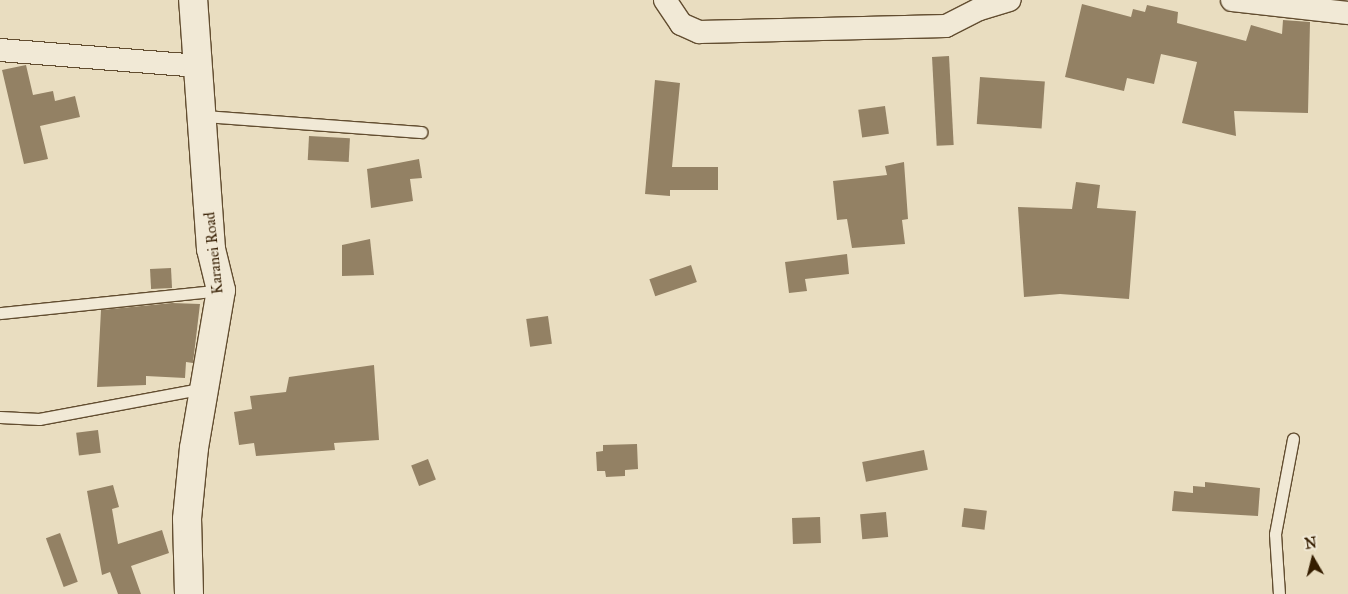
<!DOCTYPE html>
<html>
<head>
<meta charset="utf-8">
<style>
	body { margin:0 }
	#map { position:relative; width:1348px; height:594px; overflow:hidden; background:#e9ddc0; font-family:"IM FELL Great Primer",serif }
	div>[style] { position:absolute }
	.building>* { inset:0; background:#938164; transform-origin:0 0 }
	.roads { filter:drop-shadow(1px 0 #624d30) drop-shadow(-1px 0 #624d30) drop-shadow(0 1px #624d30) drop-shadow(0 -1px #624d30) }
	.lane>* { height:11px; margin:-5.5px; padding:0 5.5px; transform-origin:5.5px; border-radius:5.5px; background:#f1e9d6 }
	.street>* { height:22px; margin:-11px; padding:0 11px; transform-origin:11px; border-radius:11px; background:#f1e9d6 }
	.secondary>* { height:28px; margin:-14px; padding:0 14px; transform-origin:14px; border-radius:14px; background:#f1e9d6 }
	span { translate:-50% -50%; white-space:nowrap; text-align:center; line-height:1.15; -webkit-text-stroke:4px #f1e9d6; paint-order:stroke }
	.street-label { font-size:15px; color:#351d00 }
	.north { position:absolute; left:1288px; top:534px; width:50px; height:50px; -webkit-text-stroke:4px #f1e9d6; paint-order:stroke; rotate:352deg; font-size:14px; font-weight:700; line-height:20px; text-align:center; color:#351d00 }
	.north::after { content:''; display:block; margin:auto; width:18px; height:22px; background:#351d00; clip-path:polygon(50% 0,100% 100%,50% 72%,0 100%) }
</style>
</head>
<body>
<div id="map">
	<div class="building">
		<div style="clip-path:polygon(1082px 4px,1131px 17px,1133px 9px,1145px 12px,1147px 5px,1178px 12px,1177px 23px,1246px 41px,1251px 25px,1282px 34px,1283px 20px,1310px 22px,1308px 113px,1234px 111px,1236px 136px,1182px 123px,1197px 62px,1161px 54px,1154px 84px,1127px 78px,1124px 91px,1065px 77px)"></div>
		<div style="left:949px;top:56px;width:89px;height:17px;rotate:87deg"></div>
		<div style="clip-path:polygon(26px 65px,33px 95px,53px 91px,55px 101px,75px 96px,80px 117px,40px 126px,48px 159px,24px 164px,2px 70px)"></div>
		<div style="left:980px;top:77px;width:65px;height:47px;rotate:4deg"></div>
		<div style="clip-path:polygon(655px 80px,680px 83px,672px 167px,718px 167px,718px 190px,670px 190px,670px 196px,645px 194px)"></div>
		<div style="left:885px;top:106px;width:28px;height:27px;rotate:82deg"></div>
		<div style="left:309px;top:136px;width:41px;height:24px;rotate:3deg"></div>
		<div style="clip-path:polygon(419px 159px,422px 178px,410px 179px,413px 201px,371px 208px,367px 169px)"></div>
		<div style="clip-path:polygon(904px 162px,908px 219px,902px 220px,905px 244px,852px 248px,847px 219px,837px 220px,833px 181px,887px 175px,885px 166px)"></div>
		<div style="clip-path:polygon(1076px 182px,1100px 185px,1097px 208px,1136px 211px,1129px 299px,1060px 294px,1024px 297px,1018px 207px,1072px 209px)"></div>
		<div style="clip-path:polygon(370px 239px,374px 275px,342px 276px,342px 245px)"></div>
		<div style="clip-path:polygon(847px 254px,849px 274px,805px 279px,807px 291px,789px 293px,785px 262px)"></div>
		<div style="left:691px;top:265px;width:18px;height:44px;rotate:71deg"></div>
		<div style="left:171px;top:268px;width:20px;height:21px;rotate:87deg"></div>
		<div style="clip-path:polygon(172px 303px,200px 304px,193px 363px,186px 362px,185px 378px,146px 376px,146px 385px,97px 387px,101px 310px)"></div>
		<div style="left:548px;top:316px;width:28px;height:22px;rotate:82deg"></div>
		<div style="clip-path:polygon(374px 365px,379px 440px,334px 443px,335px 450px,256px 456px,254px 443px,239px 445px,234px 412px,252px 409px,250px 396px,286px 392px,289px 377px)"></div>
		<div style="left:98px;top:430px;width:23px;height:22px;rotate:83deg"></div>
		<div style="clip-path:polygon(637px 444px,638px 469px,625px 470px,625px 476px,606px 477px,605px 471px,597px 471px,596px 452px,603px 451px,603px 445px)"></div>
		<div style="left:924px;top:450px;width:20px;height:63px;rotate:79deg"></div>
		<div style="left:428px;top:459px;width:22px;height:18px;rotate:69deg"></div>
		<div style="clip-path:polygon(1205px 482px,1260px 488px,1258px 516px,1172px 511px,1174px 491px,1193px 493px,1193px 486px,1205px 487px)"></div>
		<div style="clip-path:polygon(113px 485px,119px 507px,112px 509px,118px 544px,162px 530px,169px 553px,131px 566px,141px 594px,118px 594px,110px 572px,102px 575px,87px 491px)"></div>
		<div style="left:964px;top:508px;width:23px;height:19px;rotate:7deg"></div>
		<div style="left:886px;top:512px;width:25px;height:26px;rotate:85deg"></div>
		<div style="left:820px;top:517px;width:26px;height:28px;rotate:88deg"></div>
		<div style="left:60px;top:533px;width:52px;height:15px;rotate:70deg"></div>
	</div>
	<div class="roads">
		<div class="lane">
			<div style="left:203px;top:116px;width:219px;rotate:4.2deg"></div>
			<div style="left:0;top:313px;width:222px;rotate:-5.9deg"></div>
			<div style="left:0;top:417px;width:39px;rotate:3deg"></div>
			<div style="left:39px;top:419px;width:168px;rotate:-10.6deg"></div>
			<div style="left:1279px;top:594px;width:60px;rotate:-93.8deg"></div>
			<div style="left:1275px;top:534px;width:97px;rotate:-79.3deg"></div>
		</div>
		<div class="street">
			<div style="left:665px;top:0;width:29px;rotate:56deg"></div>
			<div style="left:681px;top:24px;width:20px;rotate:24deg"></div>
			<div style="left:699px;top:32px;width:247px;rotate:-1.4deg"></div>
			<div style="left:946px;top:26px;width:38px;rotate:-27deg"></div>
			<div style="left:980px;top:9px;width:31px;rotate:-17deg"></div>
			<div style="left:1232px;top:0;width:117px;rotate:6.4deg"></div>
			<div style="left:0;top:50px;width:200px;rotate:4.6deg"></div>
		</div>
		<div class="secondary">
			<div style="left:189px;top:594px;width:75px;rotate:-91.5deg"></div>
			<div style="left:187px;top:519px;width:71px;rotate:-84.4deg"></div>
			<div style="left:194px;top:448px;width:160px;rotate:-80.3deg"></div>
			<div style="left:221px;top:290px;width:42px;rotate:-103.7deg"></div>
			<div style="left:211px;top:249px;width:250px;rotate:-94.1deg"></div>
		</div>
	</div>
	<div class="street-label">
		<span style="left:214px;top:253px;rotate:-96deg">Karanei Road</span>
	</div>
	<div class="north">N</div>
</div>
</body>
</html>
